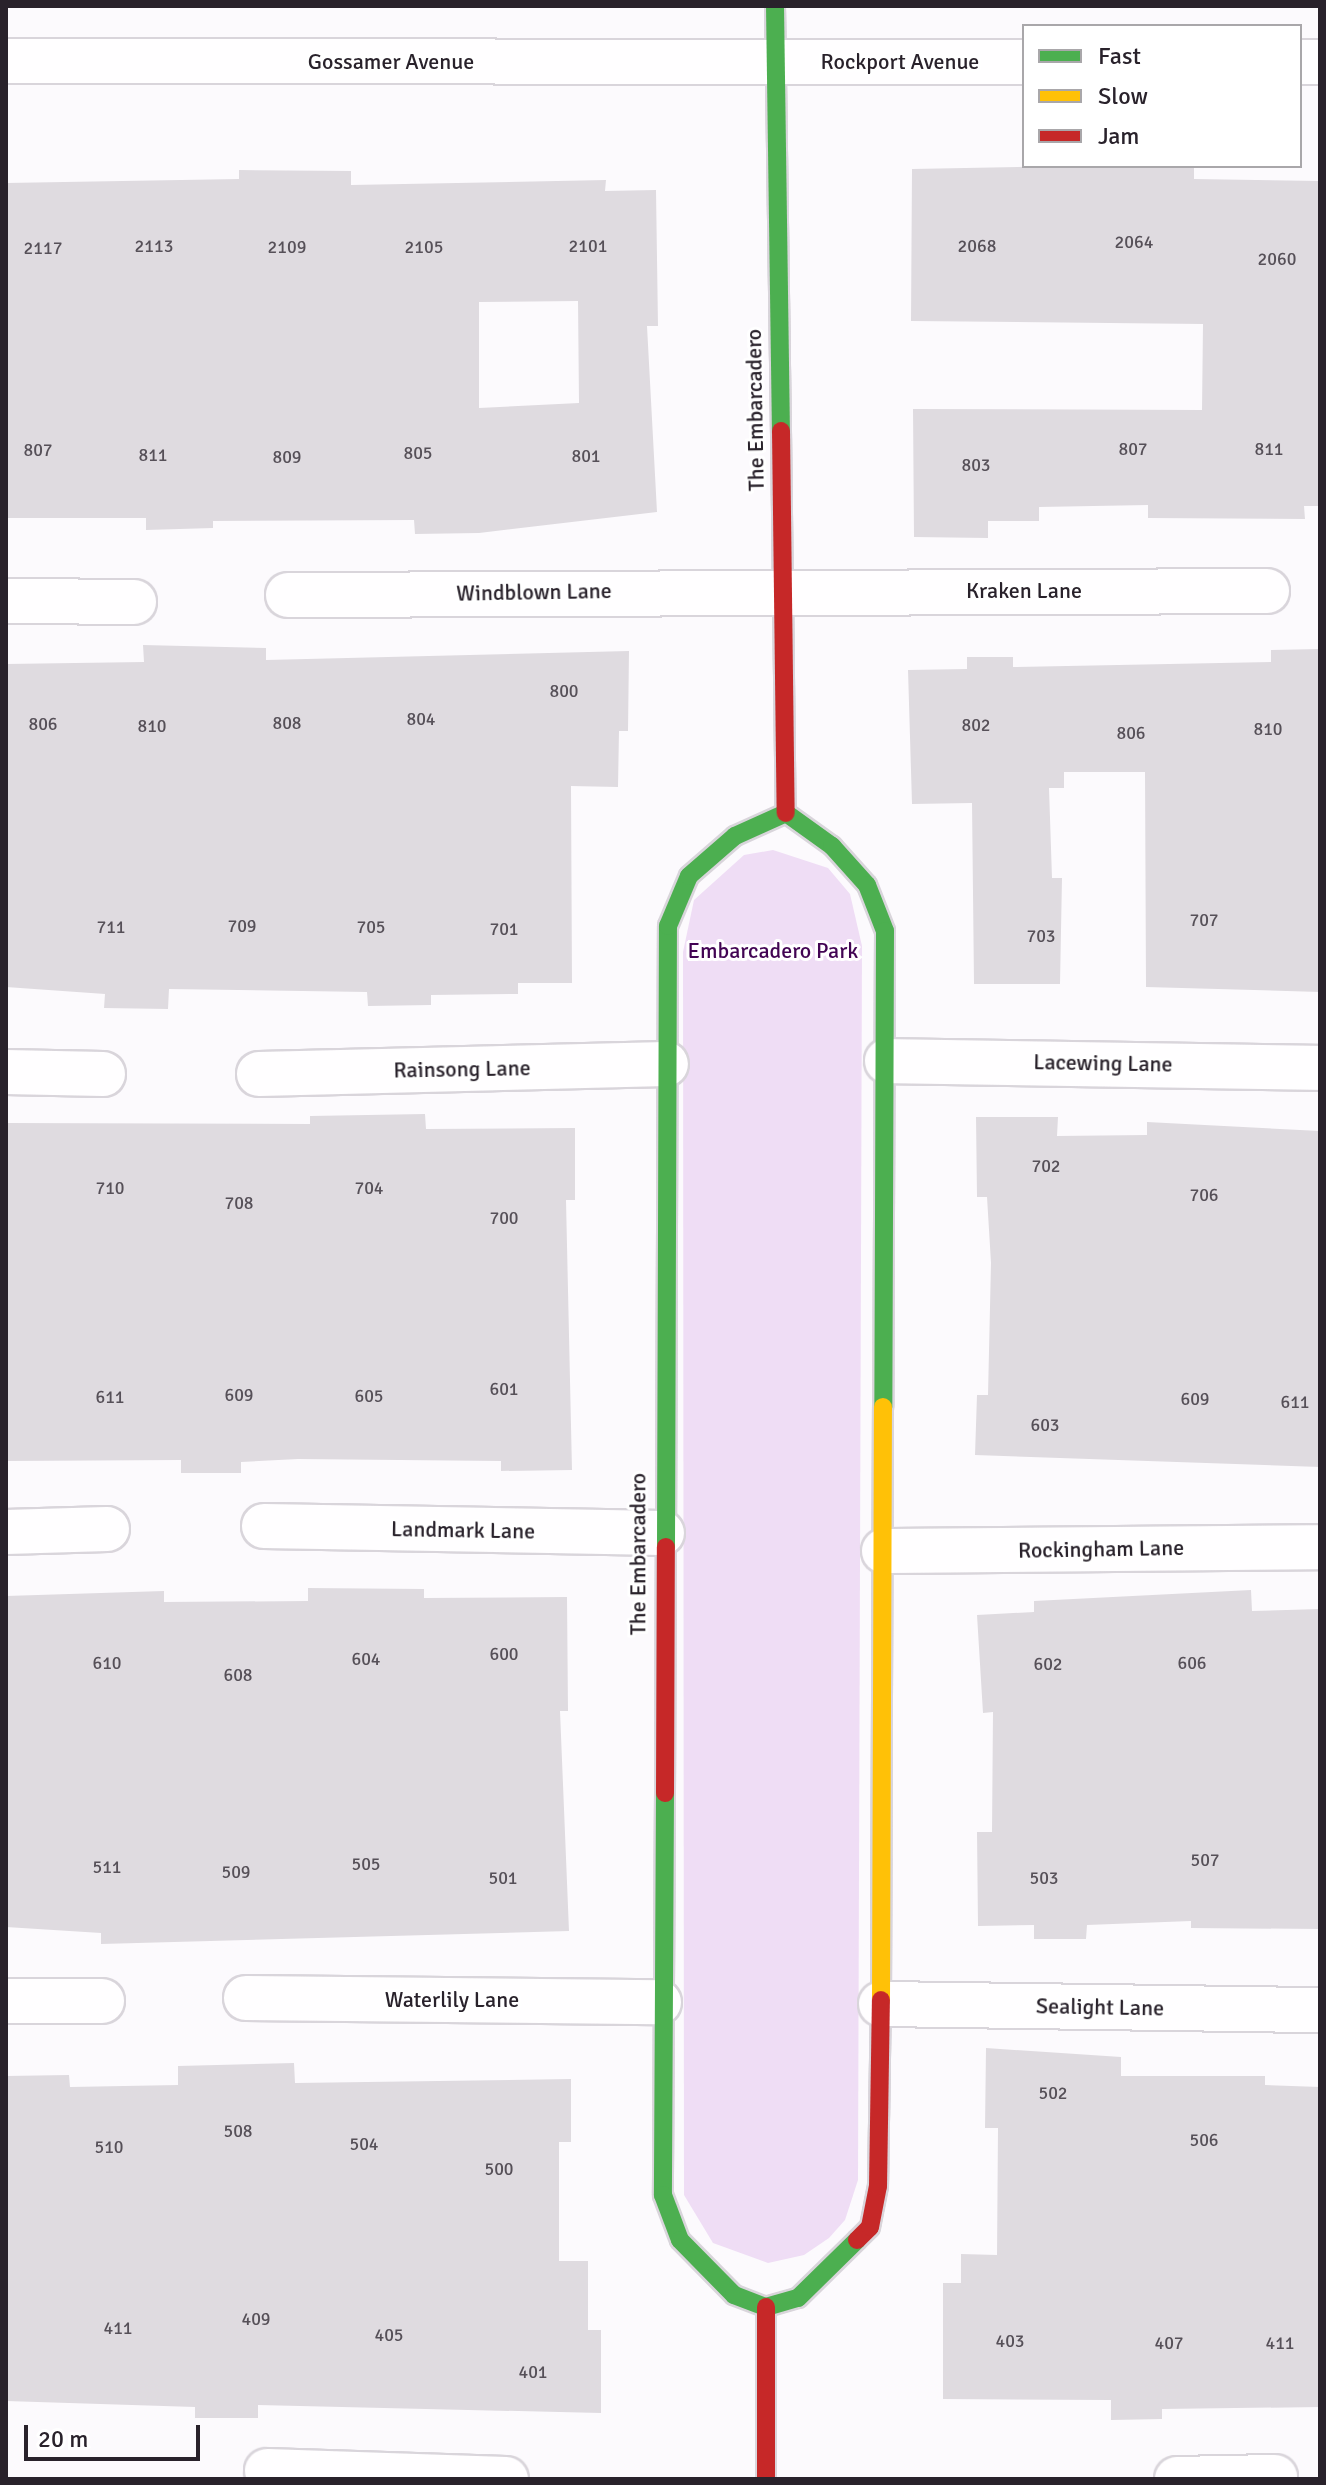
<!DOCTYPE html>
<html>
<head>
<meta charset="utf-8">
<style>
	body { margin:0 }
	#map { position:relative; width:1326px; height:2485px; overflow:hidden; background:#fcfafd; font-family:Signika,sans-serif }
	div>[style] { position:absolute }
	.green>* { inset:0; background:#efddf5 }
	.building>* { inset:0; background:#dfdbe0 }
	.roads { filter:drop-shadow(2px 0 #d9d5db) drop-shadow(-2px 0 #d9d5db) drop-shadow(0 2px #d9d5db) drop-shadow(0 -2px #d9d5db) }
	.street>* { height:44px; margin:-22px; padding:0 22px; transform-origin:22px; border-radius:22px; background:#fffeff }
	.fast>* { height:18px; margin:-9px; padding:0 9px; transform-origin:9px; border-radius:9px; background:#4caf50 }
	.slow>* { height:18px; margin:-9px; padding:0 9px; transform-origin:9px; border-radius:9px; background:#ffc107 }
	.jam>* { height:18px; margin:-9px; padding:0 9px; transform-origin:9px; border-radius:9px; background:#c62828 }
	span { translate:-50% -50%; white-space:nowrap; text-align:center; line-height:1.15; -webkit-text-stroke:6px #fff; paint-order:stroke }
	.number-label { font-size:18px; color:#565058 }
	.number-label span { -webkit-text-stroke-width:0 }
	.street-label { font-size:22px; color:#29222b }
	.park-label { font-size:22px; color:#420453 }
	.frame { position:absolute; inset:0; border:8px solid #29222b; pointer-events:none }
	.legend { position:absolute; left:1022px; top:24px; width:280px; height:144px; box-sizing:border-box; background:#fff; border:2px solid #a9a7aa; margin:0; padding:10px 14px; list-style:none; font-size:24px; color:#29222b }
	.legend li { display:flex; align-items:center; gap:16px; height:40px }
	.legend b { width:40px; border:2px solid #a9a7aa }
	.scale { position:absolute; left:24px; top:2425px; width:176px; height:36px; box-sizing:border-box; border:4px solid #29222b; border-top:0; padding-left:10px; font-size:24px; line-height:28px; white-space:nowrap; color:#29222b; -webkit-text-stroke:6px #fff; paint-order:stroke }
</style>
</head>
<body>
<div id="map">
	<div class="green">
		<div style="clip-path:polygon(773px 850px,828px 868px,850px 894px,862px 946px,858px 2180px,845px 2220px,829px 2238px,804px 2255px,768px 2263px,713px 2243px,684px 2195px,683px 952px,694px 900px,744px 855px)"></div>
	</div>
	<div class="building">
		<div style="clip-path:polygon(1073px 166px,1194px 166px,1194px 179px,1320px 181px,1320px 506px,1304px 506px,1305px 519px,1148px 518px,1148px 505px,1039px 507px,1039px 521px,988px 521px,988px 538px,914px 537px,913px 409px,1202px 410px,1203px 324px,911px 321px,912px 169px)"></div>
		<div style="clip-path:polygon(evenodd,239px 170px,351px 171px,351px 185px,606px 180px,605px 191px,656px 190px,658px 326px,647px 326px,657px 512px,479px 533px,415px 534px,414px 520px,213px 521px,213px 528px,146px 530px,146px 518px,6px 518px,6px 183px,239px 179px,239px 170px,578px 301px,579px 403px,479px 408px,479px 302px,578px 301px)"></div>
		<div style="clip-path:polygon(143px 645px,266px 648px,266px 660px,629px 651px,628px 731px,619px 731px,618px 787px,571px 786px,572px 983px,518px 983px,518px 994px,431px 995px,431px 1005px,368px 1006px,367px 992px,169px 989px,168px 1009px,104px 1008px,105px 994px,6px 987px,6px 664px,144px 662px)"></div>
		<div style="clip-path:polygon(1320px 649px,1320px 992px,1146px 987px,1145px 772px,1064px 772px,1064px 788px,1049px 788px,1052px 878px,1062px 878px,1060px 984px,974px 984px,972px 803px,912px 804px,908px 670px,967px 669px,967px 657px,1013px 657px,1013px 667px,1271px 662px,1271px 650px)"></div>
		<div style="clip-path:polygon(425px 1114px,426px 1129px,575px 1128px,575px 1200px,566px 1200px,572px 1470px,501px 1471px,501px 1461px,298px 1459px,241px 1462px,241px 1473px,181px 1473px,181px 1460px,6px 1461px,6px 1123px,310px 1124px,310px 1116px)"></div>
		<div style="clip-path:polygon(976px 1117px,1058px 1117px,1057px 1136px,1147px 1135px,1147px 1122px,1320px 1131px,1320px 1467px,975px 1455px,977px 1395px,988px 1395px,991px 1263px,987px 1197px,977px 1197px)"></div>
		<div style="clip-path:polygon(308px 1588px,424px 1589px,424px 1598px,567px 1597px,568px 1711px,560px 1711px,569px 1931px,101px 1944px,101px 1933px,6px 1927px,6px 1596px,164px 1591px,164px 1602px,308px 1601px)"></div>
		<div style="clip-path:polygon(1251px 1590px,1252px 1611px,1320px 1609px,1320px 1929px,1191px 1928px,1191px 1921px,1087px 1925px,1086px 1939px,1034px 1939px,1034px 1925px,978px 1926px,977px 1832px,992px 1832px,993px 1712px,983px 1713px,977px 1615px,1034px 1612px,1034px 1601px)"></div>
		<div style="clip-path:polygon(986px 2048px,1121px 2057px,1121px 2076px,1265px 2076px,1265px 2085px,1320px 2087px,1320px 2407px,1162px 2409px,1162px 2419px,1111px 2420px,1111px 2400px,943px 2399px,943px 2283px,961px 2283px,961px 2254px,997px 2255px,998px 2128px,985px 2128px)"></div>
		<div style="clip-path:polygon(294px 2063px,295px 2083px,571px 2079px,571px 2142px,559px 2142px,559px 2261px,588px 2261px,588px 2330px,601px 2330px,601px 2413px,258px 2405px,258px 2418px,195px 2418px,195px 2407px,6px 2401px,6px 2076px,69px 2075px,70px 2087px,178px 2085px,178px 2066px)"></div>
	</div>
	<div class="roads">
		<div class="street">
			<div style="left:6px;top:61px;width:1018px;rotate:0.06deg"></div>
			<div style="left:1300px;top:62px;width:20px"></div>
			<div style="left:288px;top:595px;width:979px;rotate:-0.23deg"></div>
			<div style="left:6px;top:601px;width:128px;rotate:0.4deg"></div>
			<div style="left:887px;top:1061px;width:433px;rotate:0.9deg"></div>
			<div style="left:6px;top:1072px;width:97px;rotate:1.2deg"></div>
			<div style="left:259px;top:1074px;width:407px;rotate:-1.4deg"></div>
			<div style="left:264px;top:1526px;width:398px;rotate:1deg"></div>
			<div style="left:6px;top:1532px;width:101px;rotate:-1.7deg"></div>
			<div style="left:884px;top:1551px;width:434px;rotate:-0.5deg"></div>
			<div style="left:246px;top:1998px;width:413px;rotate:0.6deg"></div>
			<div style="left:6px;top:2001px;width:96px"></div>
			<div style="left:881px;top:2004px;width:439px;rotate:0.8deg"></div>
			<div style="left:267px;top:2471px;width:239px;rotate:1.9deg"></div>
			<div style="left:1177px;top:2479px;width:98px;rotate:-1.2deg"></div>
		</div>
		<div class="fast">
			<div style="left:775px;top:6px;width:425px;rotate:89.2deg"></div>
			<div style="left:786px;top:813px;width:57px;rotate:35.7deg"></div>
			<div style="left:832px;top:846px;width:52px;rotate:48.1deg"></div>
			<div style="left:867px;top:885px;width:49px;rotate:68.6deg"></div>
			<div style="left:885px;top:931px;width:476px;rotate:90.2deg"></div>
			<div style="left:666px;top:1547px;width:621px;rotate:-89.82deg"></div>
			<div style="left:668px;top:926px;width:54px;rotate:-67.2deg"></div>
			<div style="left:689px;top:876px;width:61px;rotate:-41deg"></div>
			<div style="left:735px;top:836px;width:56px;rotate:-24.3deg"></div>
			<div style="left:665px;top:1793px;width:402px;rotate:90.3deg"></div>
			<div style="left:663px;top:2195px;width:48px;rotate:69.3deg"></div>
			<div style="left:680px;top:2240px;width:77px;rotate:45.5deg"></div>
			<div style="left:734px;top:2295px;width:34px;rotate:21deg"></div>
			<div style="left:766px;top:2307px;width:33px;rotate:-16deg"></div>
			<div style="left:798px;top:2298px;width:83px;rotate:-44.5deg"></div>
		</div>
		<div class="slow">
			<div style="left:881px;top:2000px;width:593px;rotate:-89.81deg"></div>
		</div>
		<div class="jam">
			<div style="left:781px;top:431px;width:382px;rotate:89.3deg"></div>
			<div style="left:665px;top:1793px;width:246px;rotate:-89.8deg"></div>
			<div style="left:857px;top:2240px;width:18px;rotate:-45deg"></div>
			<div style="left:870px;top:2227px;width:42px;rotate:-79deg"></div>
			<div style="left:878px;top:2186px;width:186px;rotate:-89.1deg"></div>
			<div style="left:766px;top:2307px;width:172px;rotate:90deg"></div>
		</div>
	</div>
	<div class="number-label">
		<span style="left:1134px;top:242px">2064</span>
		<span style="left:154px;top:246px">2113</span>
		<span style="left:588px;top:246px">2101</span>
		<span style="left:977px;top:246px">2068</span>
		<span style="left:287px;top:247px">2109</span>
		<span style="left:424px;top:247px">2105</span>
		<span style="left:43px;top:248px">2117</span>
		<span style="left:1277px;top:259px">2060</span>
		<span style="left:1133px;top:449px">807</span>
		<span style="left:1269px;top:449px">811</span>
		<span style="left:38px;top:450px">807</span>
		<span style="left:418px;top:453px">805</span>
		<span style="left:153px;top:455px">811</span>
		<span style="left:586px;top:456px">801</span>
		<span style="left:287px;top:457px">809</span>
		<span style="left:976px;top:465px">803</span>
		<span style="left:564px;top:691px">800</span>
		<span style="left:421px;top:719px">804</span>
		<span style="left:287px;top:723px">808</span>
		<span style="left:43px;top:724px">806</span>
		<span style="left:976px;top:725px">802</span>
		<span style="left:152px;top:726px">810</span>
		<span style="left:1268px;top:729px">810</span>
		<span style="left:1131px;top:733px">806</span>
		<span style="left:1204px;top:920px">707</span>
		<span style="left:242px;top:926px">709</span>
		<span style="left:111px;top:927px">711</span>
		<span style="left:371px;top:927px">705</span>
		<span style="left:504px;top:929px">701</span>
		<span style="left:1041px;top:936px">703</span>
		<span style="left:1046px;top:1166px">702</span>
		<span style="left:110px;top:1188px">710</span>
		<span style="left:369px;top:1188px">704</span>
		<span style="left:1204px;top:1195px">706</span>
		<span style="left:239px;top:1203px">708</span>
		<span style="left:504px;top:1218px">700</span>
		<span style="left:504px;top:1389px">601</span>
		<span style="left:239px;top:1395px">609</span>
		<span style="left:369px;top:1396px">605</span>
		<span style="left:110px;top:1397px">611</span>
		<span style="left:1195px;top:1399px">609</span>
		<span style="left:1295px;top:1402px">611</span>
		<span style="left:1045px;top:1425px">603</span>
		<span style="left:504px;top:1654px">600</span>
		<span style="left:366px;top:1659px">604</span>
		<span style="left:107px;top:1663px">610</span>
		<span style="left:1192px;top:1663px">606</span>
		<span style="left:1048px;top:1664px">602</span>
		<span style="left:238px;top:1675px">608</span>
		<span style="left:1205px;top:1860px">507</span>
		<span style="left:366px;top:1864px">505</span>
		<span style="left:107px;top:1867px">511</span>
		<span style="left:236px;top:1872px">509</span>
		<span style="left:503px;top:1878px">501</span>
		<span style="left:1044px;top:1878px">503</span>
		<span style="left:1053px;top:2093px">502</span>
		<span style="left:238px;top:2131px">508</span>
		<span style="left:1204px;top:2140px">506</span>
		<span style="left:364px;top:2144px">504</span>
		<span style="left:109px;top:2147px">510</span>
		<span style="left:499px;top:2169px">500</span>
		<span style="left:256px;top:2319px">409</span>
		<span style="left:118px;top:2328px">411</span>
		<span style="left:389px;top:2335px">405</span>
		<span style="left:1010px;top:2341px">403</span>
		<span style="left:1169px;top:2343px">407</span>
		<span style="left:1280px;top:2343px">411</span>
		<span style="left:533px;top:2372px">401</span>
	</div>
	<div class="street-label">
		<span style="left:391px;top:62px">Gossamer Avenue</span>
		<span style="left:900px;top:62px">Rockport Avenue</span>
		<span style="left:755px;top:410px;rotate:-91deg">The Embarcadero</span>
		<span style="left:1024px;top:591px">Kraken Lane</span>
		<span style="left:534px;top:592px;rotate:-1deg">Windblown Lane</span>
		<span style="left:1103px;top:1063px;rotate:1deg">Lacewing Lane</span>
		<span style="left:462px;top:1069px;rotate:-1deg">Rainsong Lane</span>
		<span style="left:463px;top:1530px;rotate:1deg">Landmark Lane</span>
		<span style="left:1101px;top:1549px;rotate:-1deg">Rockingham Lane</span>
		<span style="left:638px;top:1554px;rotate:-90deg">The Embarcadero</span>
		<span style="left:452px;top:2000px">Waterlily Lane</span>
		<span style="left:1100px;top:2007px;rotate:1deg">Sealight Lane</span>
	</div>
	<div class="park-label">
		<span style="left:773px;top:951px">Embarcadero Park</span>
	</div>
	<div class="frame"></div>
	<ul class="legend">
	<li><b style="height:10px;background:#4caf50"></b>Fast</li>
	<li><b style="height:10px;background:#ffc107"></b>Slow</li>
	<li><b style="height:10px;background:#c62828"></b>Jam</li>
	</ul>
	<div class="scale">20 m</div>
</div>
</body>
</html>
